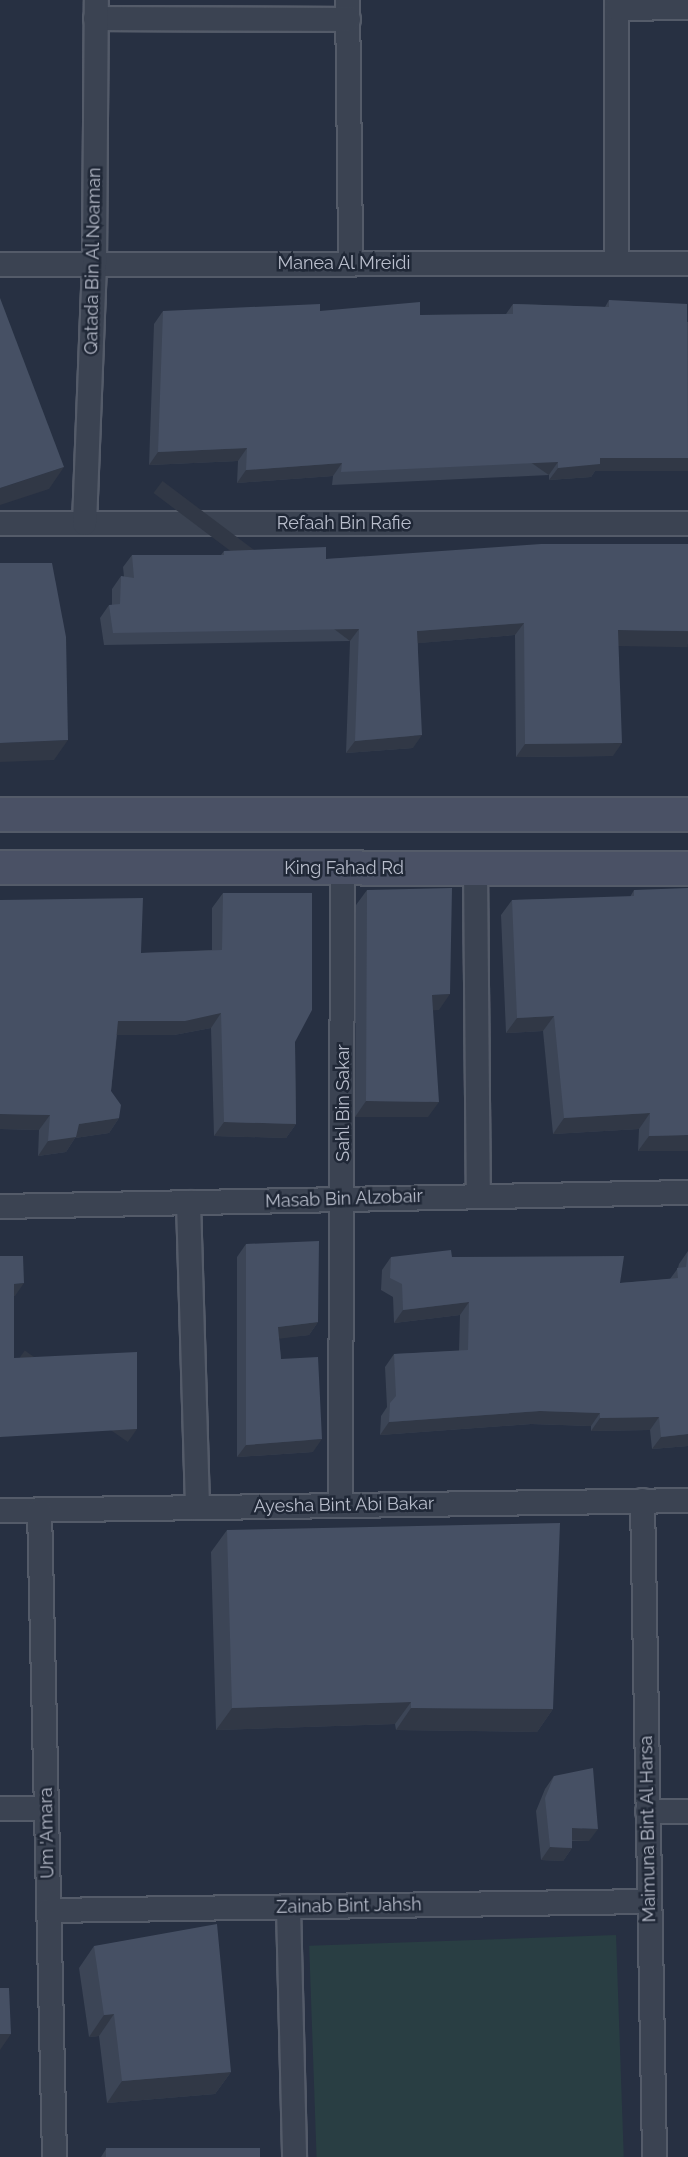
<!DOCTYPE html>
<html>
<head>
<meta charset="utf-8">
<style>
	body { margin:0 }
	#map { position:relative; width:688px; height:2157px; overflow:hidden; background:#273042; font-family:Raleway,sans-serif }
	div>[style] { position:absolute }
	.green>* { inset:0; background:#293e43; transform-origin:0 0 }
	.roads { filter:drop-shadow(2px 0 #545b69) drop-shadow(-2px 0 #545b69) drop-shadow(0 2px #545b69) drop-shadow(0 -2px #545b69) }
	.street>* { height:23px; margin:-11.5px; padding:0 11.5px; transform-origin:11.5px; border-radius:11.5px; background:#3b4352 }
	.secondary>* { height:33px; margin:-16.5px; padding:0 16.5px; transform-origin:16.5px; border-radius:16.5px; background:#4a5165 }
	.wall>* { inset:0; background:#3c4556 }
	.shaded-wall>* { inset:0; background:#313846; transform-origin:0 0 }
	.building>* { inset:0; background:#465064; transform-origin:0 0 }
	span { translate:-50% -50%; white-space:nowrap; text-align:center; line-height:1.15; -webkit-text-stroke:5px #202837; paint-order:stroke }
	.street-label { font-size:18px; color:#b9becc }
</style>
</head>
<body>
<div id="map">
	<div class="green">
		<div style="left:616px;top:1935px;width:222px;height:307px;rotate:88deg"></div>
	</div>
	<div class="roads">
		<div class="street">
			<div style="left:347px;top:0;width:263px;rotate:89.3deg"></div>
			<div style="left:616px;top:0;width:263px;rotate:90deg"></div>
			<div style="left:616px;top:8px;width:72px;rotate:-0.8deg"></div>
			<div style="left:95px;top:18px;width:253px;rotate:0.2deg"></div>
			<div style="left:0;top:264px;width:688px;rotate:-0.08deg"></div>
			<div style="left:0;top:523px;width:688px"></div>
			<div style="left:84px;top:523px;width:259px;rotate:-87.8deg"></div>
			<div style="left:94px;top:264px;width:264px;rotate:-89.6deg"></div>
			<div style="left:475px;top:868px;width:327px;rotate:89.5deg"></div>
			<div style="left:188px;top:1202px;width:305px;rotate:88.3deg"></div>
			<div style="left:0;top:1206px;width:688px;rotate:-1.17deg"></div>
			<div style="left:642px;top:1500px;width:657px;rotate:88.95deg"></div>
			<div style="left:340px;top:1505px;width:637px;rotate:-89.82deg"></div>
			<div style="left:0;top:1510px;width:688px;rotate:-0.83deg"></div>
			<div style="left:39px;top:1510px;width:647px;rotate:88.67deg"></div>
			<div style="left:0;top:1808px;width:46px"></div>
			<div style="left:647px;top:1811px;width:41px"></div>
			<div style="left:288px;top:1907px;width:250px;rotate:88.6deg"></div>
			<div style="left:48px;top:1910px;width:601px;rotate:-0.86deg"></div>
		</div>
		<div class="secondary">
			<div style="left:0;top:814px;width:688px"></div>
			<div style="left:0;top:867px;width:688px;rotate:0.08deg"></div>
		</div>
	</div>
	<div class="wall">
		<div style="clip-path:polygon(609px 300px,688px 322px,688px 471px,595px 471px,591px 477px,549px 480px,549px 475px,332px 485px,333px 476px,237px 483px,238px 461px,149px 465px,154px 324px,163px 311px,320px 311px,420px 315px,506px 314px,513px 304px,605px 307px)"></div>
		<div style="clip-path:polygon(688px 544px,688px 644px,618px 643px,613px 756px,516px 757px,515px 635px,418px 643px,413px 748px,346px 753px,350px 641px,104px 645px,100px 618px,109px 605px,112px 605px,112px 589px,121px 576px,124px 577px,123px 567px,132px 555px,221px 555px,224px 551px,326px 559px)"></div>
		<div style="clip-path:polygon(367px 890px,439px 1010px,433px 1010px,428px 1117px,355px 1117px,356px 905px)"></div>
		<div style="clip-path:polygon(634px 890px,688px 1151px,638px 1151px,639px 1129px,553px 1134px,543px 1031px,506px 1033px,501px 915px,512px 900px,630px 897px)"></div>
		<div style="clip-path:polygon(223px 893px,295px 1042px,296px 1124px,286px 1138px,214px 1136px,211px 1028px,174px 1035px,117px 1035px,111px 1091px,119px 1118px,109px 1133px,75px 1138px,66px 1152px,38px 1156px,39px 1130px,0 1129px,0 900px,141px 953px,212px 950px,212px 908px)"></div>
		<div style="clip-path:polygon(246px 1244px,318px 1322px,309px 1335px,279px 1338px,281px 1359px,313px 1452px,237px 1457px,237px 1257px)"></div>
		<div style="clip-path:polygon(688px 1251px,688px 1446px,652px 1449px,650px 1430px,591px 1431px,591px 1426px,531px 1424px,380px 1435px,381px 1416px,387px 1407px,385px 1367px,394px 1354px,459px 1351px,460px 1315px,394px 1323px,393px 1297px,381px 1290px,382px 1270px,391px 1257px,452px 1257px,620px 1283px,670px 1279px,678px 1268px,679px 1264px)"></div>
		<div style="clip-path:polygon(227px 1530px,553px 1709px,537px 1732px,396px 1730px,395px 1724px,216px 1730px,211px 1552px)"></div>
		<div style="clip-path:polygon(554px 1776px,589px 1841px,572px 1841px,572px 1848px,563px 1861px,541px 1860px,536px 1811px,545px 1789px)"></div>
		<div style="clip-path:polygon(94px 1946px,231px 2072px,215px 2094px,107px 2103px,99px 2036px,89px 2037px,79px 1968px)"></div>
		<div style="clip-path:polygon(106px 2149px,260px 2157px,101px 2157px)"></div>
	</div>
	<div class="shaded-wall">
		<div style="clip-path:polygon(247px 448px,238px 461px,149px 465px,158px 452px)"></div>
		<div style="clip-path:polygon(600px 458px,688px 458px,688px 471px,595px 471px,591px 477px,549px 480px,558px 468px)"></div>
		<div style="left:558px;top:462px;width:16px;height:217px;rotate:125deg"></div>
		<div style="clip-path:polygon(342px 463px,333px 476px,237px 483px,246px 470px)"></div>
		<div style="clip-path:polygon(64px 467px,49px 489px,0 505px,0 488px)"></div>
		<div style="clip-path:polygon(524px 623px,515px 635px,408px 644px,417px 631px)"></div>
		<div style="left:359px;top:629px;width:15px;height:246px;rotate:127deg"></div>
		<div style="left:618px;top:630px;width:70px;height:16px;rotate:1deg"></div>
		<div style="clip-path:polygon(422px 735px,413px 748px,346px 753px,355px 741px)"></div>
		<div style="clip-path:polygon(68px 740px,54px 760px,0 762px,0 743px)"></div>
		<div style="clip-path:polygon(622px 743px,613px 756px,516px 757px,525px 744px)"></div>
		<div style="clip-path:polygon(450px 994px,439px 1010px,421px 1011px,432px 995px)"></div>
		<div style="clip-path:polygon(221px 1013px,211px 1028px,174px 1035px,108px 1035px,118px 1021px)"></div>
		<div style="clip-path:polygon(554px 1016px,543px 1031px,506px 1033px,517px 1018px)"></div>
		<div style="clip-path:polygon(366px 1101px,439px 1102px,428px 1117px,355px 1117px)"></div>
		<div style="clip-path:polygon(650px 1113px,639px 1129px,553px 1134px,564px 1118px)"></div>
		<div style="clip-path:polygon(0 1114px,50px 1115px,39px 1130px,0 1129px)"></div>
		<div style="clip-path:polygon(119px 1118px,109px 1133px,75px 1138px,66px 1152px,38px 1156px,48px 1141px,79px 1124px)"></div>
		<div style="clip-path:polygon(224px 1122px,296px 1124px,286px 1138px,214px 1136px)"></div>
		<div style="clip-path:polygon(688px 1135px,688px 1151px,638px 1151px,649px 1136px)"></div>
		<div style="clip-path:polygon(24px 1283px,15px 1296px,5px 1297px,14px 1284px)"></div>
		<div style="clip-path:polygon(469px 1302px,460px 1315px,394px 1323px,403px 1310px)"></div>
		<div style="clip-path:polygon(318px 1322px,309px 1335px,269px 1340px,278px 1327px)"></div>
		<div style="clip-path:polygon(540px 1411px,600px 1413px,591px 1426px,531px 1424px,380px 1435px,389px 1422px)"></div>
		<div style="clip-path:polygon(659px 1417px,650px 1430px,591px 1431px,600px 1418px)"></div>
		<div style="left:137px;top:1429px;width:16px;height:137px;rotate:125deg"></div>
		<div style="clip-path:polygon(688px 1434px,688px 1446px,652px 1449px,661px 1437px)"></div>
		<div style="clip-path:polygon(322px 1439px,313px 1452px,237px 1457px,246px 1445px)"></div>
		<div style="clip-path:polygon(411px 1702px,395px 1724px,216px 1730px,232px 1708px)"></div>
		<div style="clip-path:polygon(411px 1708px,553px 1709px,537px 1732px,396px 1730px)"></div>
		<div style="clip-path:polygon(572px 1828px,598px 1829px,589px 1841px,563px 1840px)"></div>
		<div style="clip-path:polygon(550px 1847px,572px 1848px,563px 1861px,541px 1860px)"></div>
		<div style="clip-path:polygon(114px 2014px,99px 2036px,89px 2037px,104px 2015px)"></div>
		<div style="clip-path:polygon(0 2034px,11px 2034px,0 2050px)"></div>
		<div style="clip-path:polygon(231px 2072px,215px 2094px,107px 2103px,122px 2081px)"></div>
	</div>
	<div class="building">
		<div style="clip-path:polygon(0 298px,64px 467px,0 488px)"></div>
		<div style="clip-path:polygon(609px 300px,687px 304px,688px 458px,600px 458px,600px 464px,558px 468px,558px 462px,341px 472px,342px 463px,246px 470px,247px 448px,158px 452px,163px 311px,320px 304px,320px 311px,420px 302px,420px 315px,513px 314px,513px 304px,609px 307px)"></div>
		<div style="clip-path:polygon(541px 544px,688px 544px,688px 631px,618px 630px,622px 743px,525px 744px,524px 623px,417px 631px,422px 735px,355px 741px,359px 629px,113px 633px,109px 605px,120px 604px,121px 576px,134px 578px,132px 555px,224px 555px,224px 551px,326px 547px,326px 559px)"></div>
		<div style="clip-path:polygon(0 563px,52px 563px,66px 637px,68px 740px,0 743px)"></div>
		<div style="clip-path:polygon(452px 888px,450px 994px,432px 995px,439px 1102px,366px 1101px,367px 890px)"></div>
		<div style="clip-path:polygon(688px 888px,688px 1135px,649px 1136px,650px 1113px,564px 1118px,554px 1016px,517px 1018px,512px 900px,634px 896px,634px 890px)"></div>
		<div style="clip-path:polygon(223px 893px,312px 893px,312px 1010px,295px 1042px,296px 1124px,224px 1122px,221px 1013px,185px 1021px,118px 1021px,111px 1091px,121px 1105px,119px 1118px,79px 1124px,76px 1137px,48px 1141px,50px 1115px,0 1114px,0 900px,143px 898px,141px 953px,222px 950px)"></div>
		<div style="clip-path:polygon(319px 1241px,318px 1322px,278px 1327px,281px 1359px,318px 1357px,322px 1439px,246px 1445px,246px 1244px)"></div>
		<div style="clip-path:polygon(451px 1250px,452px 1257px,624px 1256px,620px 1283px,678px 1278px,677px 1268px,686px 1267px,688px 1251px,688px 1434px,661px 1437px,659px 1417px,600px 1418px,600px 1413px,540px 1411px,389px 1422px,390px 1403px,396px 1396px,394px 1354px,468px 1350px,469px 1302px,403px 1310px,402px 1284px,390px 1278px,391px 1257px)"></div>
		<div style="clip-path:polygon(0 1256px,23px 1256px,24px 1283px,14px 1284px,14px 1358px,137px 1352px,137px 1429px,0 1437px)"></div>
		<div style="clip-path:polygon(560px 1523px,553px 1709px,411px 1708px,411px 1702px,232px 1708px,227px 1530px)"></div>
		<div style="clip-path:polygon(593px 1768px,598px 1829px,572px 1828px,572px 1848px,550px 1847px,545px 1798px,554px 1776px)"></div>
		<div style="clip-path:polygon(217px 1924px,231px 2072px,122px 2081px,114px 2014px,104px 2015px,94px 1946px)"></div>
		<div style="clip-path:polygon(0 1988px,9px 1988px,11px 2034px,0 2034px)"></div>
		<div style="left:260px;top:2148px;width:9px;height:154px;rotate:90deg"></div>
	</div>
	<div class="street-label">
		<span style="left:93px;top:261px;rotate:-89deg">Qatada Bin Al Noaman</span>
		<span style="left:344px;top:263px">Manea Al Mreidi</span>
		<span style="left:344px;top:523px">Refaah Bin Rafie</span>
		<span style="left:344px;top:868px">King Fahad Rd</span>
		<span style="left:343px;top:1103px;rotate:-90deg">Sahl Bin Sakar</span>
		<span style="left:344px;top:1199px;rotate:-2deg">Masab Bin Alzobair</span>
		<span style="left:344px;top:1505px;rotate:-1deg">Ayesha Bint Abi Bakar</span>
		<span style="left:648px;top:1829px;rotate:-91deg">Maimuna Bint Al Harsa</span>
		<span style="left:47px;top:1833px;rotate:-91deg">Um 'Amara</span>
		<span style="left:349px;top:1906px;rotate:-1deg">Zainab Bint Jahsh</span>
	</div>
</div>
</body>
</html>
